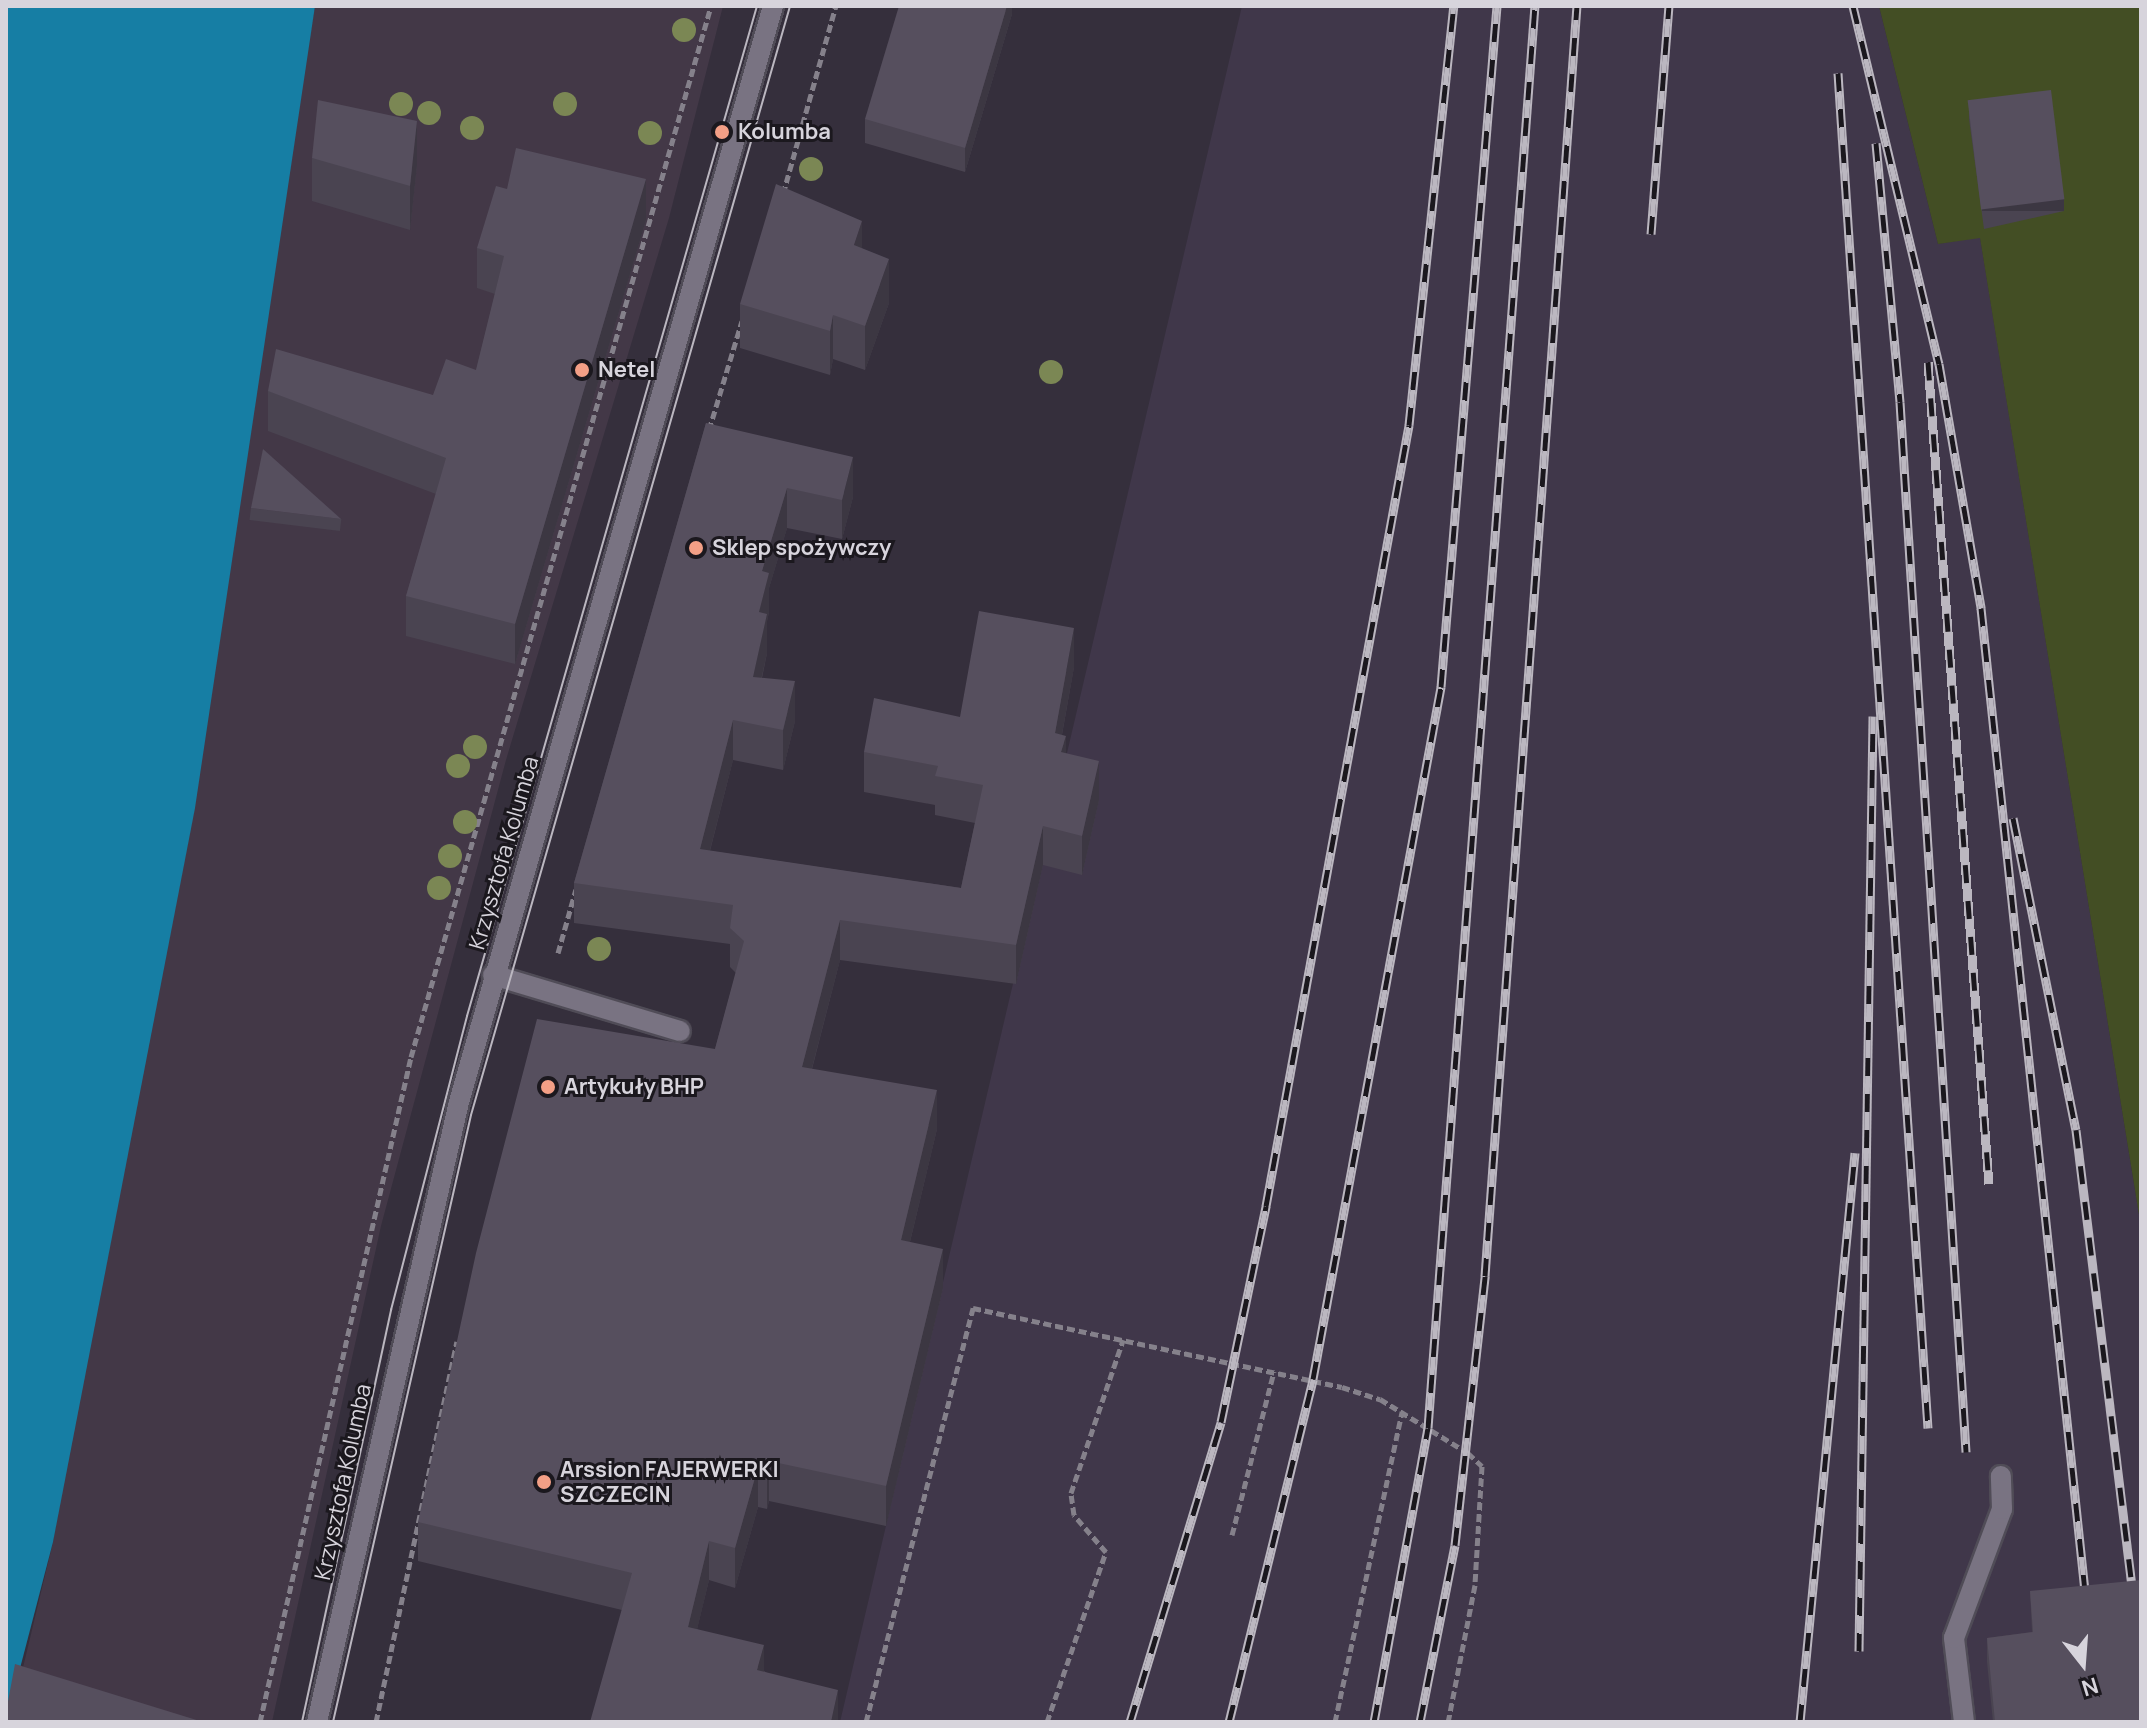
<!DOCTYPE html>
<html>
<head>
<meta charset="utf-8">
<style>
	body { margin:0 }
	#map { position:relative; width:2147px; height:1728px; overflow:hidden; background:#352f3c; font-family:Manrope,sans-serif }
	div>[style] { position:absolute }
	.commercial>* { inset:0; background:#433847 }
	.built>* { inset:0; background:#40374a }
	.green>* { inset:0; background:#434e24 }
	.water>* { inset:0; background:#167ea4 }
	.path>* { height:5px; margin-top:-2.5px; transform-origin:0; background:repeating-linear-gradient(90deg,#85818b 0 8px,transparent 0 12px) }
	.roads { filter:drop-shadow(2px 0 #504c57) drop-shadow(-2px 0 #504c57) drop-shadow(0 2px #504c57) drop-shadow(0 -2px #504c57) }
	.minor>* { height:20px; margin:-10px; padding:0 10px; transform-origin:10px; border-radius:10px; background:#797382 }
	.tram>* { height:2px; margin:-1px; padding:0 1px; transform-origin:1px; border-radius:1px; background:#bbb7c0 }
	.rail>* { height:9px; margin-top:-4.5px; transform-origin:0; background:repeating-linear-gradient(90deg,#1b181e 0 18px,#bbb7c0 0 36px); box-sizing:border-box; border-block:2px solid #bbb7c0 }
	.trees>* { width:24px; height:24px; margin:-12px; border-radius:50%; background:#7b8754 }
	.wall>* { inset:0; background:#4a4451; transform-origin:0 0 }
	.shaded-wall>* { inset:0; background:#3c3742; transform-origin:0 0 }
	.building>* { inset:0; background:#564f5e; transform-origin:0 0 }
	.dots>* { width:22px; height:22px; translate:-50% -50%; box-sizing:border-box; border:4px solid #1b181e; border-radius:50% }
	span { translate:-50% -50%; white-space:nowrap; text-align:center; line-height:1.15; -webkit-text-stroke:6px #1b181e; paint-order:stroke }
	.poi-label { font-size:22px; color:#d7d4dc; font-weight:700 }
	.left { translate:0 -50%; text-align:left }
	.street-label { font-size:22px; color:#d7d4dc }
	.frame { position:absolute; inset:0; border:8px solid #d7d4dc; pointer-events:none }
	.north { position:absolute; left:2043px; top:1624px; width:80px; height:80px; -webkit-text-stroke:6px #1b181e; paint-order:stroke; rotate:163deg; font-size:22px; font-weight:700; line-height:32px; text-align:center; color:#d7d4dc }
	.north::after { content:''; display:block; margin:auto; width:28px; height:36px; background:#d7d4dc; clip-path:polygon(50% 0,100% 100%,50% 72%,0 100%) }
</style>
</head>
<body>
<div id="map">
	<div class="commercial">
		<div style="clip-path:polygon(315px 6px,723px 6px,669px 218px,506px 760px,381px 1226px,272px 1722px,10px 1722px,53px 1542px,91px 1327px)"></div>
	</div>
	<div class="built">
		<div style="clip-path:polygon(1242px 6px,1879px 6px,1938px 244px,1980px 237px,2141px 1227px,2141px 1722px,840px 1722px)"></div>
	</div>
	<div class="green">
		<div style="clip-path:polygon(1879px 6px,2141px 6px,2141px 1227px,1980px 238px,1938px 244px)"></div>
	</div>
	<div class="water">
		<div style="clip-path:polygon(6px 6px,315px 6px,195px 808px,53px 1542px,6px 1722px)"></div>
	</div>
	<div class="path">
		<div style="left:783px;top:194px;width:195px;rotate:-74.3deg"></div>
		<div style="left:709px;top:430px;width:114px;rotate:-73.2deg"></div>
		<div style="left:558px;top:953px;width:66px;rotate:-74.3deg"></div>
		<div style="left:1232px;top:1535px;width:169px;rotate:-75.6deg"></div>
		<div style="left:260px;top:1722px;width:682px;rotate:-77.21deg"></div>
		<div style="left:411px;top:1057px;width:1093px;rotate:-74.07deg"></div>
		<div style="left:376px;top:1722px;width:389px;rotate:-78deg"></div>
		<div style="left:866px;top:1722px;width:428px;rotate:-75.5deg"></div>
		<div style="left:973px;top:1308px;width:377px;rotate:12.1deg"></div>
		<div style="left:1342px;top:1387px;width:40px;rotate:18deg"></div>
		<div style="left:1380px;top:1399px;width:103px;rotate:31.5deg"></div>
		<div style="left:1468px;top:1453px;width:19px;rotate:43deg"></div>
		<div style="left:1482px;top:1466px;width:119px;rotate:93.4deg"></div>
		<div style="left:1475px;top:1585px;width:140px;rotate:101.1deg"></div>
		<div style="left:1047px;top:1722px;width:180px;rotate:-70.9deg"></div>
		<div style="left:1106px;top:1552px;width:49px;rotate:-130.9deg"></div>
		<div style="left:1074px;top:1515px;width:22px;rotate:-98deg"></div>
		<div style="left:1071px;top:1493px;width:162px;rotate:-71.2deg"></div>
		<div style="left:1335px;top:1722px;width:318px;rotate:-77.8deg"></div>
	</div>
	<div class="roads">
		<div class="minor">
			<div style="left:493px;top:975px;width:195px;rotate:16.7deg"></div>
			<div style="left:317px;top:1722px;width:636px;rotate:-77.1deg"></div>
			<div style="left:459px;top:1102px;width:1140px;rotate:-74.01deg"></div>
			<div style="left:1964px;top:1722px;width:85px;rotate:-96.8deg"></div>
			<div style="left:1954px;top:1638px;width:138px;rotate:-69.6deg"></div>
			<div style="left:2002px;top:1509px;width:33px;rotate:-92deg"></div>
		</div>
	</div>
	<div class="tram">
		<div style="left:302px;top:1722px;width:422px;rotate:-77.8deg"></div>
		<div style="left:391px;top:1310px;width:304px;rotate:-75.5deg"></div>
		<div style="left:467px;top:1016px;width:1051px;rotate:-73.98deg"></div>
		<div style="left:333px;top:1722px;width:622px;rotate:-77.19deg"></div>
		<div style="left:471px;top:1115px;width:1154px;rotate:-73.95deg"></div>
	</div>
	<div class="rail">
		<div style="left:1853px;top:6px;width:368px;rotate:76.5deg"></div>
		<div style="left:1939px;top:364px;width:248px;rotate:80.2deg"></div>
		<div style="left:1981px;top:608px;width:1007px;rotate:83.96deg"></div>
		<div style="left:1838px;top:73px;width:1358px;rotate:86.2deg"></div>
		<div style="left:1876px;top:143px;width:260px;rotate:84.7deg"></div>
		<div style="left:1900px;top:402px;width:1052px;rotate:86.4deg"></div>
		<div style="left:1651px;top:234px;width:229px;rotate:-85.5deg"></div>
		<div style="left:1928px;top:362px;width:824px;rotate:85.76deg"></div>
		<div style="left:2013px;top:818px;width:318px;rotate:78.6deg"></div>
		<div style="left:2076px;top:1130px;width:478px;rotate:83deg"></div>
		<div style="left:1859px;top:1651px;width:935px;rotate:-89.14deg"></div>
		<div style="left:1130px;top:1722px;width:313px;rotate:-73.1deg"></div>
		<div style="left:1221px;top:1422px;width:221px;rotate:-78.2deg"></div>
		<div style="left:1266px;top:1206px;width:794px;rotate:-79.62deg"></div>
		<div style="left:1409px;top:425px;width:421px;rotate:-83.9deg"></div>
		<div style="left:1229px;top:1722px;width:353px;rotate:-76.2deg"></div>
		<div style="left:1313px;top:1379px;width:704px;rotate:-79.52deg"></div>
		<div style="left:1441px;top:687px;width:683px;rotate:-85.3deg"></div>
		<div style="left:1374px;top:1722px;width:299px;rotate:-79.6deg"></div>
		<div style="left:1428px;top:1428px;width:1426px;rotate:-85.7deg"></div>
		<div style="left:1420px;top:1722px;width:180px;rotate:-78.8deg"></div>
		<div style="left:1455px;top:1545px;width:271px;rotate:-83.6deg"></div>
		<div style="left:1485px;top:1276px;width:1273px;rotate:-85.86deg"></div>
		<div style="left:1800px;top:1722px;width:572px;rotate:-84.48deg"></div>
	</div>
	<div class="trees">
		<div style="left:684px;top:30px"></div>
		<div style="left:401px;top:104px"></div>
		<div style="left:565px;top:104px"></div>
		<div style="left:429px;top:113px"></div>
		<div style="left:472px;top:128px"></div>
		<div style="left:650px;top:133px"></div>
		<div style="left:811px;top:169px"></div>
		<div style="left:1051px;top:372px"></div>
		<div style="left:475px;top:747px"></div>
		<div style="left:458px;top:766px"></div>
		<div style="left:465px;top:822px"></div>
		<div style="left:450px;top:856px"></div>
		<div style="left:439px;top:888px"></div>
		<div style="left:599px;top:949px"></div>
	</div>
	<div class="wall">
		<div style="clip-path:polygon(1012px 6px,1012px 14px,965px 172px,865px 143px,865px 119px)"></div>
		<div style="clip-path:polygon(1969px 106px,2064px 211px,1984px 229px,1969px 119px)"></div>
		<div style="clip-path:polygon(312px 158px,417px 165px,410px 230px,312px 201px)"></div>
		<div style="clip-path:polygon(646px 220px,515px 664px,406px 636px,406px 596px,436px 494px,268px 431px,268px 391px,433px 395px,476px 370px,495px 294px,477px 288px,477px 248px)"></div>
		<div style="clip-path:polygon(862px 248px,889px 303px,865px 370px,833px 359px,830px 375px,740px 348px,740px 304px)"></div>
		<div style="clip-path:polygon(706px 423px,853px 497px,842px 539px,787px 528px,769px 588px,769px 612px,767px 621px,767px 653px,762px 678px,795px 721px,783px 770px,733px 760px,710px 851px,961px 888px,975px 823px,935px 815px,935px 805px,864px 792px,864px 752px,960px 717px,1074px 667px,1062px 735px,1066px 753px,1099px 800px,1082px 875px,1043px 865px,1016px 984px,840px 960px,812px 1069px,937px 1129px,910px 1242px,943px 1288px,886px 1526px,769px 1501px,767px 1509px,758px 1507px,735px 1588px,709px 1580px,697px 1629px,764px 1671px,838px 1722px,622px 1610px,418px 1561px,418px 1522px,715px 1049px,736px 973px,730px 967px,730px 944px,574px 923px,574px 883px)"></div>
		<div style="left:251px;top:508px;width:91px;height:12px;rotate:7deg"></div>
		<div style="clip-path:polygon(2030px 1591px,2141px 1722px,1993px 1722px,1987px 1662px,1987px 1638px,2032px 1632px)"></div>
	</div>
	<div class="shaded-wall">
		<div style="clip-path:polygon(1007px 6px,1012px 6px,1012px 14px,965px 172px,965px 148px)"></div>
		<div style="clip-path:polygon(417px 121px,417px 165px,410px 230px,410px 186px)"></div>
		<div style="clip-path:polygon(646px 179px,646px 220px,515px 664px,515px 624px)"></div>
		<div style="left:2064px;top:199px;width:12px;height:82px;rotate:90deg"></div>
		<div style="clip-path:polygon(862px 221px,862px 265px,854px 245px)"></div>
		<div style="clip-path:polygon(889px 259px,889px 303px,865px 370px,865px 326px)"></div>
		<div style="clip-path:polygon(833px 315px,833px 359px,830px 375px,830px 331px)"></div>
		<div style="clip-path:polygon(853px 457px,853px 497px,842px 539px,842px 500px)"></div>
		<div style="clip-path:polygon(787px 488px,787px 528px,769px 588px,769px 612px,767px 621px,767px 653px,753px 716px,753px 677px,762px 571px)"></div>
		<div style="clip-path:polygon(1074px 628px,1074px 667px,1055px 773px,1055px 733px)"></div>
		<div style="clip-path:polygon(795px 681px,795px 721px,783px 770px,783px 730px)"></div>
		<div style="clip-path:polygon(733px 720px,733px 760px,700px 889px,700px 849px)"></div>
		<div style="clip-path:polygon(1066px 736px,1066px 775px,1061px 752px)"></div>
		<div style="clip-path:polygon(1099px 761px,1099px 800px,1082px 875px,1082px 836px)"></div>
		<div style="clip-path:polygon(1043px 826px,1043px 865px,1016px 984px,1016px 945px)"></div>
		<div style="clip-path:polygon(840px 920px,840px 960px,802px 1106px,802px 1067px)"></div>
		<div style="clip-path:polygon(937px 1090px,937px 1129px,901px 1279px,901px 1240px)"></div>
		<div style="clip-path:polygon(943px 1249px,943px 1288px,886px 1526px,886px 1486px)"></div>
		<div style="clip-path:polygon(769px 1461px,769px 1501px,767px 1509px,767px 1470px)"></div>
		<div style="clip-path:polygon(758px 1467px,758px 1507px,735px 1588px,735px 1548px)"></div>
		<div style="clip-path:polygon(709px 1541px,709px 1580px,688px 1667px,688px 1627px)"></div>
		<div style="clip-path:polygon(764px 1645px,764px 1685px,757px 1670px)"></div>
		<div style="clip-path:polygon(838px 1690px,838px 1722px,831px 1722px)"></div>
	</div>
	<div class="building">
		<div style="clip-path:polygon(899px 6px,1007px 6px,965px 148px,865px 119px)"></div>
		<div style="left:2051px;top:90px;width:110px;height:84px;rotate:83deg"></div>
		<div style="clip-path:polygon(318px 100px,417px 121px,410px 186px,312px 158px)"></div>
		<div style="clip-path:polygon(516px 148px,646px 179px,515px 624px,406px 596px,446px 458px,268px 391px,276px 349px,433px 395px,446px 359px,476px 370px,504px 256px,477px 248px,496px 186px,507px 189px)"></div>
		<div style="clip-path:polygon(776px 184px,862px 221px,854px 245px,889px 259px,865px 326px,833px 315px,830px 331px,740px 304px)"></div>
		<div style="clip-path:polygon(706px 423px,853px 457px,842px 500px,787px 488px,762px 571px,769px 573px,759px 612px,767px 614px,753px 677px,795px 681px,783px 730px,733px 720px,700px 849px,961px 888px,983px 785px,935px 776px,938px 766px,864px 752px,874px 698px,960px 717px,979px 611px,1074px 628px,1055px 733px,1066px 736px,1061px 752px,1099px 761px,1082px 836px,1043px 826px,1016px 945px,840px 920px,802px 1067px,937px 1090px,901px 1240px,943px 1249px,886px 1486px,769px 1461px,767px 1470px,758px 1467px,735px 1548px,709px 1541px,688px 1627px,764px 1645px,757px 1670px,838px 1690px,831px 1722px,590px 1722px,632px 1573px,418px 1522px,476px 1253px,537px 1019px,715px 1049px,744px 941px,730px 928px,733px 905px,574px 883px)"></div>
		<div style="clip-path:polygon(263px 449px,341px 519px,251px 508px)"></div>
		<div style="clip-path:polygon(2141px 1580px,2141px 1722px,1995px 1722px,1987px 1638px,2033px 1632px,2030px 1591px)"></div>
		<div style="clip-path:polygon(15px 1664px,203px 1722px,6px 1722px,6px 1712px)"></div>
	</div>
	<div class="dots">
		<div style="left:722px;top:132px;background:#f39f86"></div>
		<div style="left:582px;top:370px;background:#f39f86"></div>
		<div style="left:696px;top:548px;background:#f39f86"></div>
		<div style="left:548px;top:1087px;background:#f39f86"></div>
		<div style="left:544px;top:1482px;background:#f39f86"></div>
	</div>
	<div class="poi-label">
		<span class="left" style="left:738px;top:132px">Kolumba</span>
		<span class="left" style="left:598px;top:370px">Netel</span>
		<span class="left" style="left:712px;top:548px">Sklep spożywczy</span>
		<span class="left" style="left:564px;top:1087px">Artykuły BHP</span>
		<span class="left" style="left:560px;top:1482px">Arssion FAJERWERKI<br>SZCZECIN</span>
	</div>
	<div class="street-label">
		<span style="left:504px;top:853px;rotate:-74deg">Krzysztofa Kolumba</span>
		<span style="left:343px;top:1482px;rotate:-78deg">Krzysztofa Kolumba</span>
	</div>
	<div class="frame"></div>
	<div class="north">N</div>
</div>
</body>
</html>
